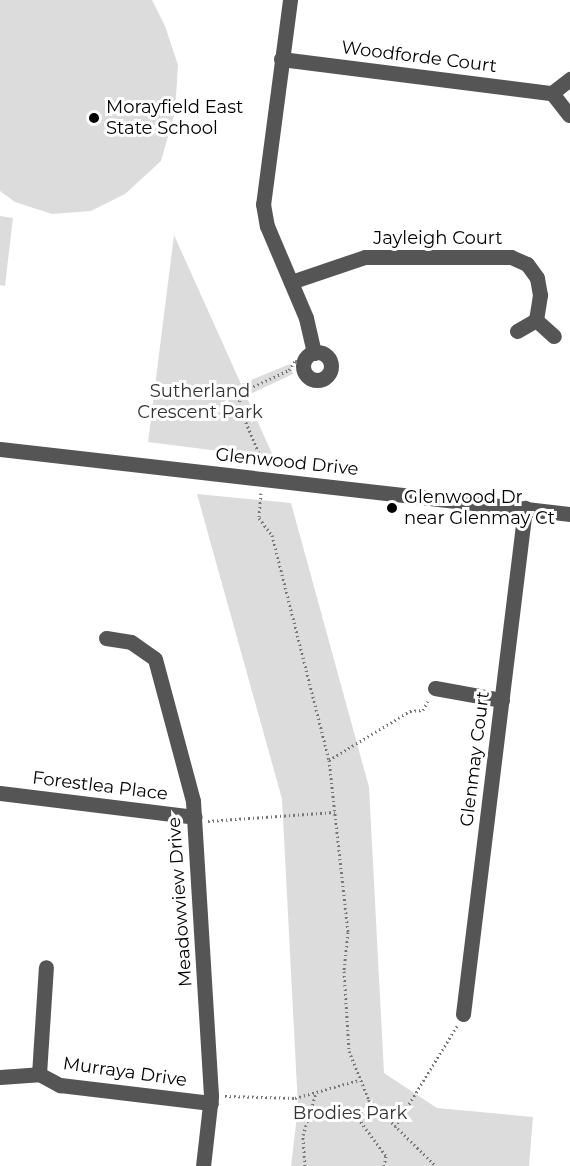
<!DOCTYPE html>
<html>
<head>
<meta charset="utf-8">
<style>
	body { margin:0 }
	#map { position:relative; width:570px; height:1166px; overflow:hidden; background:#fff; font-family:Montserrat,sans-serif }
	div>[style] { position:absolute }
	.green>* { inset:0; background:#dcdcdc }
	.path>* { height:3px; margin-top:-1.5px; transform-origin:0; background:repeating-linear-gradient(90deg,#777 0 1.5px,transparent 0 4.5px) }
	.minor>* { height:15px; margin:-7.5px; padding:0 7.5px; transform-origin:7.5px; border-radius:7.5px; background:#555 }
	.minor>.ring { margin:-7.5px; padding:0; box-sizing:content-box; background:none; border:15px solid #555; border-radius:50% }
	.dots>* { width:16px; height:16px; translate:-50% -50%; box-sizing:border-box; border:3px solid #fff; border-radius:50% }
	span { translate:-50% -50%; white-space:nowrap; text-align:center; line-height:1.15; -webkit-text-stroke:6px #fff; paint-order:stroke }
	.street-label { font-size:18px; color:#000 }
	.poi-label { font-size:18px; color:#000 }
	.left { translate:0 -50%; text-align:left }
	.park-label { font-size:18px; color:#333 }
</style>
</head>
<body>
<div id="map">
	<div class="green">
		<div style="clip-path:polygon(0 0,152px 0,165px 26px,178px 65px,175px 112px,161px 161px,125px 194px,91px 211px,52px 214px,15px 202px,0 191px)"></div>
		<div style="clip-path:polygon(0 216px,13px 218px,5px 286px,0 285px)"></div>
		<div style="clip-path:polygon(174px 235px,241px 384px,290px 364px,293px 374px,246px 396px,274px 458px,148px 442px)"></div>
		<div style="clip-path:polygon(197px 494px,291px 503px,369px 787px,384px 1073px,437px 1108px,533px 1117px,529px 1166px,291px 1166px,298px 1107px,282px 799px)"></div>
	</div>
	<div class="path">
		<div style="left:264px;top:465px;width:64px;rotate:-113deg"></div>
		<div style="left:239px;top:406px;width:14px;rotate:-82deg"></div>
		<div style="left:241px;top:392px;width:53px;rotate:-24.6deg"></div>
		<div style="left:289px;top:370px;width:11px;rotate:-56deg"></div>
		<div style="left:295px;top:361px;width:9px;rotate:13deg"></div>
		<div style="left:261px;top:493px;width:25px;rotate:95deg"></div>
		<div style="left:259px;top:518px;width:21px;rotate:53deg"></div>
		<div style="left:272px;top:535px;width:232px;rotate:75.8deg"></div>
		<div style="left:329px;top:760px;width:173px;rotate:83.7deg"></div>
		<div style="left:348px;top:932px;width:39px;rotate:96deg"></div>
		<div style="left:344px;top:971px;width:80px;rotate:86.4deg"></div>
		<div style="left:349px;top:1051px;width:53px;rotate:67.8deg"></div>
		<div style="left:369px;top:1100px;width:94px;rotate:44.6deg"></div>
		<div style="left:329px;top:760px;width:95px;rotate:-31.2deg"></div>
		<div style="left:410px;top:711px;width:13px;rotate:-4deg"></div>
		<div style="left:423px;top:710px;width:10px;rotate:-61deg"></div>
		<div style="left:208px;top:821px;width:127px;rotate:-4.1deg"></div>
		<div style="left:225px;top:1096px;width:70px;rotate:1.6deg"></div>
		<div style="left:295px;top:1098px;width:66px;rotate:-15.7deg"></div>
		<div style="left:369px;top:1100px;width:21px;rotate:121deg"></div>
		<div style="left:358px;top:1118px;width:47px;rotate:53.6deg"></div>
		<div style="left:386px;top:1156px;width:10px;rotate:101deg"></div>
		<div style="left:395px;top:1127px;width:119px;rotate:-58.5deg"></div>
		<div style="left:305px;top:1166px;width:31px;rotate:-94deg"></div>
		<div style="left:303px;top:1135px;width:44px;rotate:-72.8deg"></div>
	</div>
	<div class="minor">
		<div style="left:290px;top:0;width:206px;rotate:97.5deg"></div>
		<div style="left:263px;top:204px;width:22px;rotate:80deg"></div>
		<div style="left:267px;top:226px;width:100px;rotate:67deg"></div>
		<div style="left:306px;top:318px;width:36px;rotate:77deg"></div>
		<div style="left:281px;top:59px;width:273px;rotate:7.2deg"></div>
		<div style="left:569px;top:115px;width:28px;rotate:-128deg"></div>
		<div style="left:552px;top:93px;width:23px;rotate:-38deg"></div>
		<div style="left:291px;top:282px;width:78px;rotate:-18.7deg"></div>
		<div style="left:365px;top:257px;width:146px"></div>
		<div style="left:511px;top:257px;width:17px;rotate:24deg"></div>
		<div style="left:527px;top:264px;width:17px;rotate:54deg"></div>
		<div style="left:537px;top:278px;width:17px;rotate:80deg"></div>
		<div style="left:540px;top:295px;width:25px;rotate:99deg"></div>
		<div style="left:517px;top:331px;width:22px;rotate:-30deg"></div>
		<div style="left:536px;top:320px;width:24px;rotate:42deg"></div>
		<div class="ring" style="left:303px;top:352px;width:13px;height:13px"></div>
		<div style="left:0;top:449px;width:574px;rotate:6.51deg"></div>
		<div style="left:106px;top:638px;width:25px;rotate:9deg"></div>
		<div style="left:131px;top:642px;width:29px;rotate:35deg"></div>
		<div style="left:155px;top:659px;width:147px;rotate:75deg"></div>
		<div style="left:193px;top:801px;width:296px;rotate:86.5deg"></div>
		<div style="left:211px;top:1096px;width:70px;rotate:96.5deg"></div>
		<div style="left:435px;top:688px;width:68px;rotate:10.2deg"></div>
		<div style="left:0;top:793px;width:196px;rotate:7deg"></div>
		<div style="left:463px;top:1014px;width:510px;rotate:-83.01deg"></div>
		<div style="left:39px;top:1074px;width:107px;rotate:-86.3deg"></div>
		<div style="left:0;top:1077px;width:39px;rotate:-4deg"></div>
		<div style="left:39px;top:1074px;width:24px;rotate:28deg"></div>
		<div style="left:60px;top:1085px;width:152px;rotate:6.8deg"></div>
	</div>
	<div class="dots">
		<div style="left:94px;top:118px;background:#000"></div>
		<div style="left:392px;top:508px;background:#000"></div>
	</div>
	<div class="street-label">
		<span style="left:419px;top:57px;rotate:7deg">Woodforde Court</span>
		<span style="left:438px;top:238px">Jayleigh Court</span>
		<span style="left:287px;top:462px;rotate:6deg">Glenwood Drive</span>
		<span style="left:475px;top:759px;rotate:-83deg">Glenmay Court</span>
		<span style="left:100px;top:786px;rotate:7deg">Forestlea Place</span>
		<span style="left:180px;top:902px;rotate:-94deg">Meadowview Drive</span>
		<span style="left:125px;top:1072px;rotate:8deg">Murraya Drive</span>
	</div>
	<div class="poi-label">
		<span class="left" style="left:106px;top:118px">Morayfield East<br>State School</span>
		<span class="left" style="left:404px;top:508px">Glenwood Dr<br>near Glenmay Ct</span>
	</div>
	<div class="park-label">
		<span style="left:200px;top:402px">Sutherland<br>Crescent Park</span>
		<span style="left:350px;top:1113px">Brodies Park</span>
	</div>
</div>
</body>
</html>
